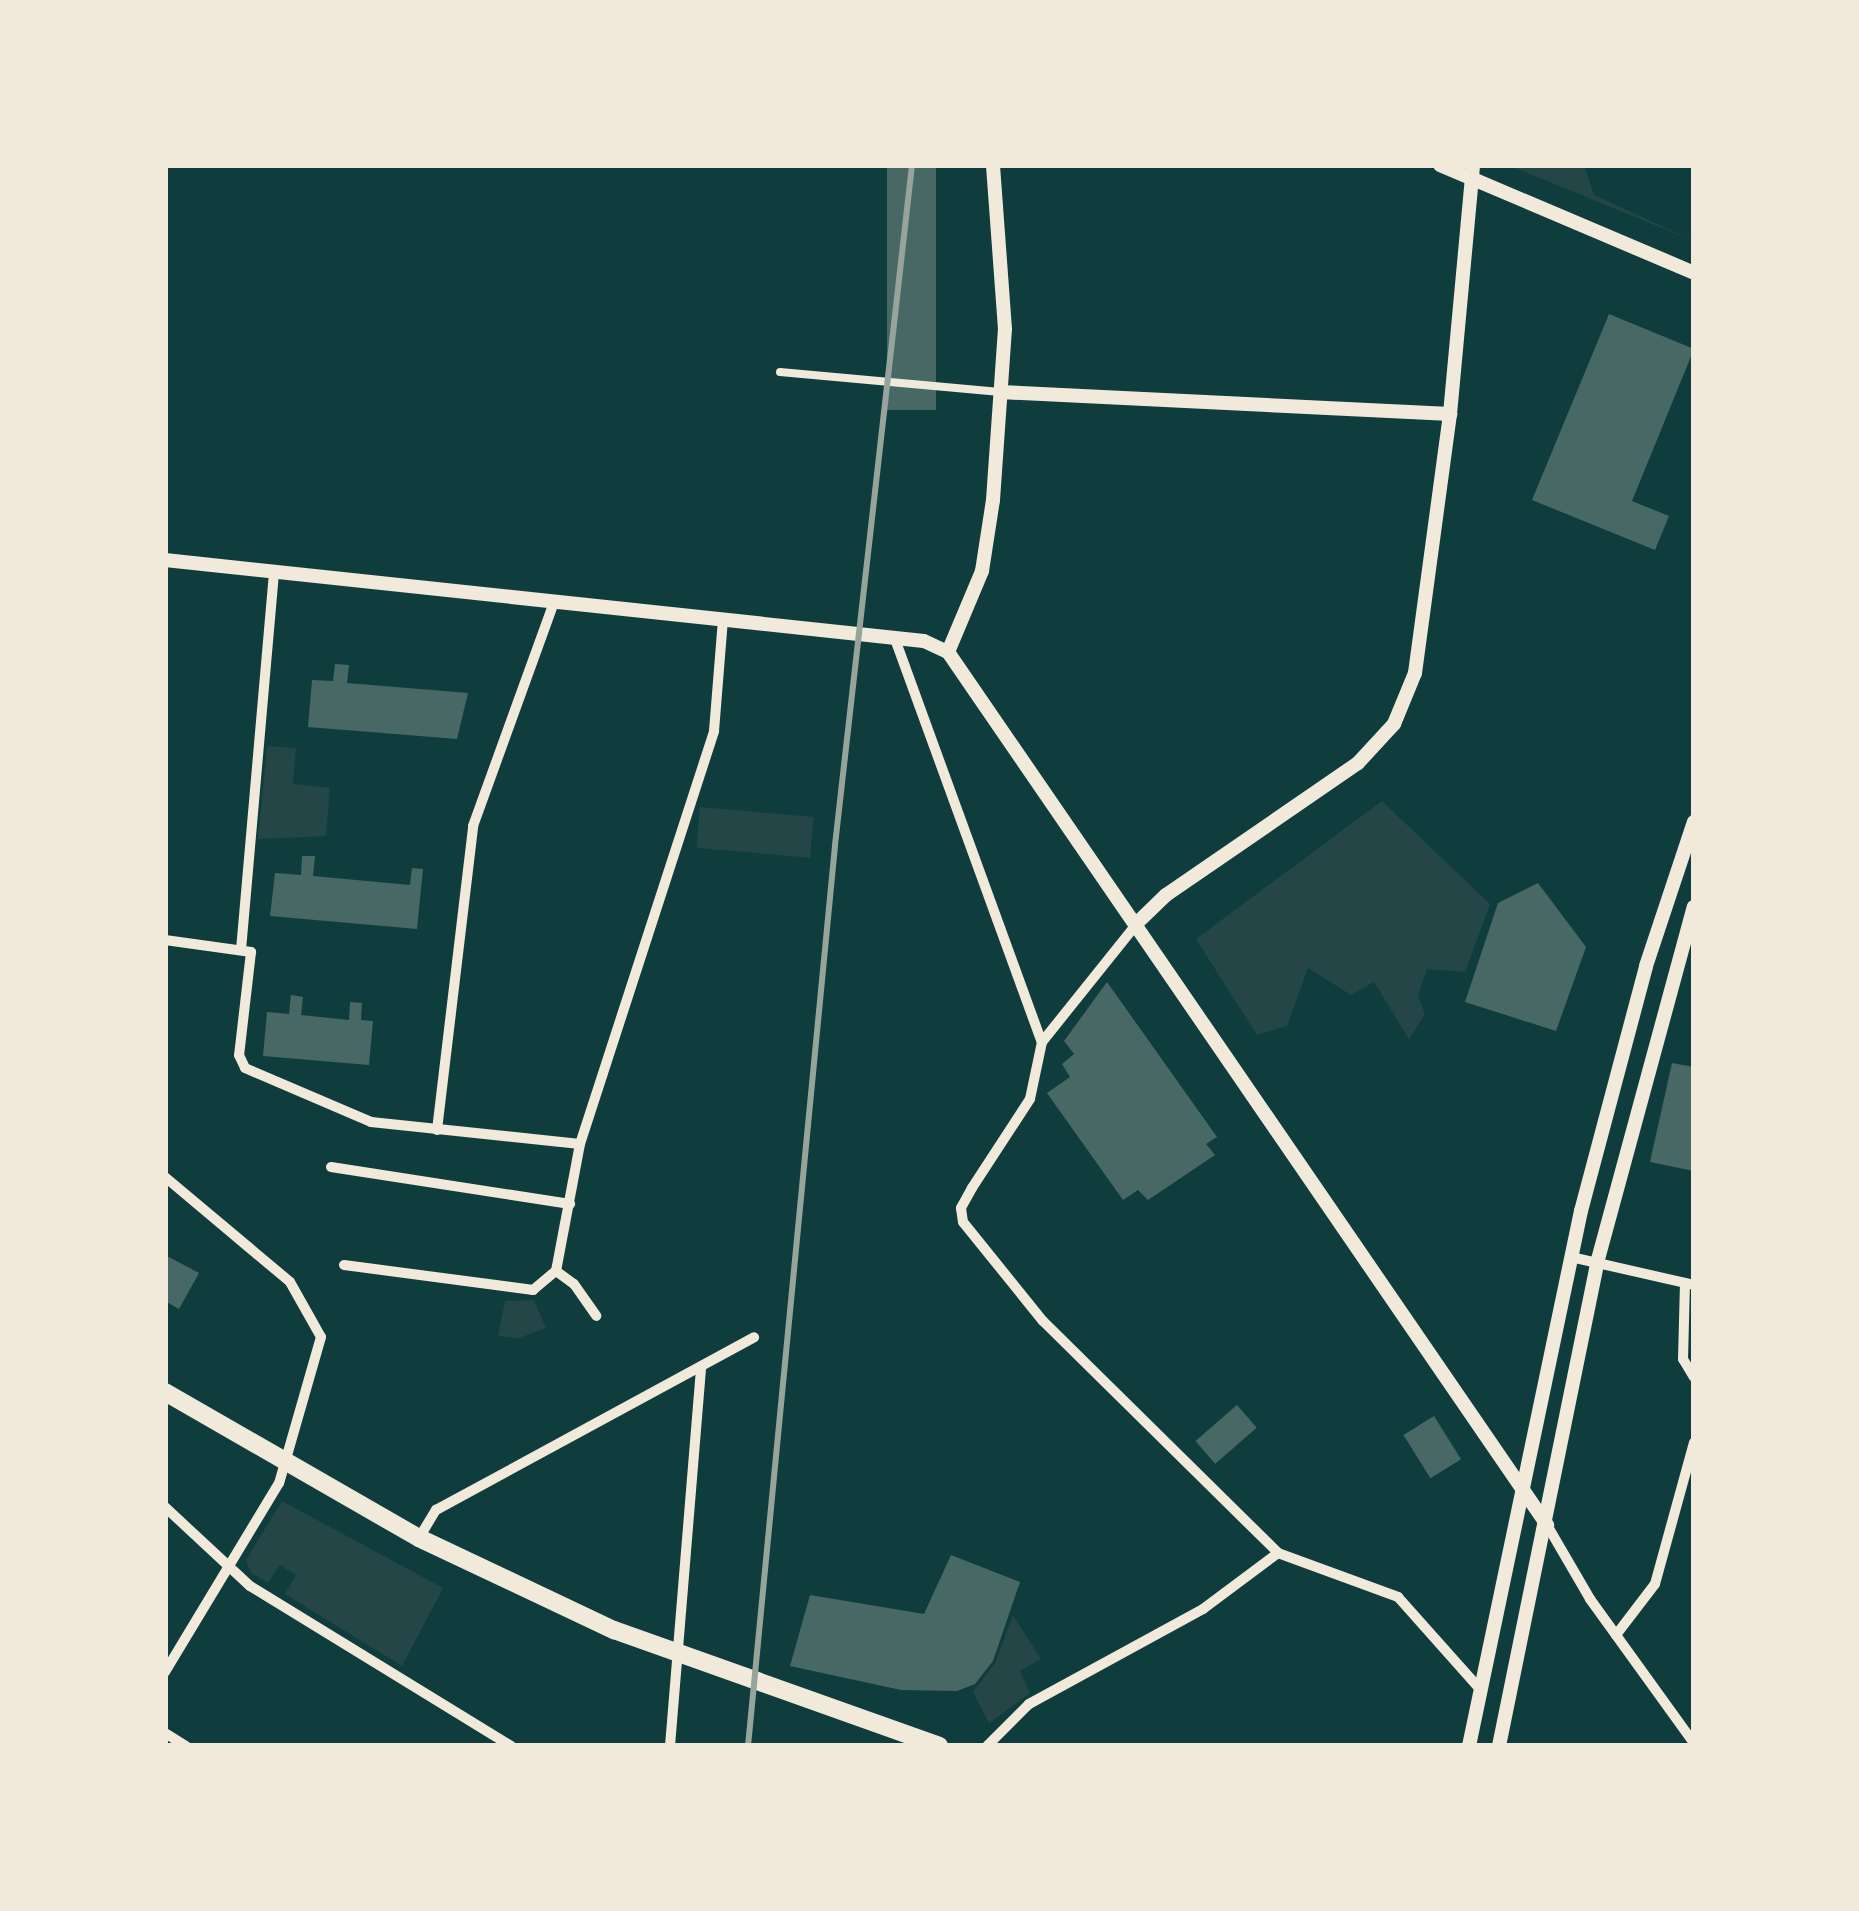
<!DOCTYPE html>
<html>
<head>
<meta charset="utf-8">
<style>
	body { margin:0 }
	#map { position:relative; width:1859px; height:1911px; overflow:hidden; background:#0f3d3e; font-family:"Roboto Condensed",sans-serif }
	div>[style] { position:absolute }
	.green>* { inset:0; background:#244646; transform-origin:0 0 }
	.building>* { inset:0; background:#486865; transform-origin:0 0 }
	.pedestrian>* { height:8px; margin:-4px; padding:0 4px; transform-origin:4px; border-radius:4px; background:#f1e9da }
	.minor>* { height:10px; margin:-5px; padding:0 5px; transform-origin:5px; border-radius:5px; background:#f1e9da }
	.tertiary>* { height:14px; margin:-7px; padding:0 7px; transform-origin:7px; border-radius:7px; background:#f1e9da }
	.primary>* { height:18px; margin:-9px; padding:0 9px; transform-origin:9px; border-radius:9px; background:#f1e9da }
	.rail>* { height:6px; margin:-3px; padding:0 3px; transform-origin:3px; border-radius:3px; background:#97a49c }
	span { translate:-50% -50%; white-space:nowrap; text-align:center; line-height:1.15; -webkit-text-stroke:9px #f1e9da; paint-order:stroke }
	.frame { position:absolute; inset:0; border:168px solid #f1e9da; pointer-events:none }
</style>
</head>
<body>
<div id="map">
	<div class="green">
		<div style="clip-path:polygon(1508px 165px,1584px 165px,1594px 195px,1694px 241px)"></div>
		<div style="clip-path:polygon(267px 746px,296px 748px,293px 784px,330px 788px,326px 836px,258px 839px)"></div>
		<div style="clip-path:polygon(1382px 801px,1490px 904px,1465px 972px,1427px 969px,1418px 996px,1425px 1014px,1409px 1039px,1374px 982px,1351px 995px,1308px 968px,1287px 1026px,1257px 1035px,1196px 939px)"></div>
		<div style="left:700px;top:807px;width:114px;height:41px;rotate:5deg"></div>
		<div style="clip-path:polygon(534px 1300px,546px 1328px,519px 1338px,498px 1336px,505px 1301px)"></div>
		<div style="clip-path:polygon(282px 1501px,443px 1588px,402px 1666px,285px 1594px,296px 1575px,280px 1565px,268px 1583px,251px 1573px,246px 1560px)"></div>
		<div style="clip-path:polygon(1013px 1615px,1041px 1659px,1020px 1671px,1030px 1693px,989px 1723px,973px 1692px,995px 1663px)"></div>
	</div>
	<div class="building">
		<div style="left:887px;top:165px;width:49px;height:245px"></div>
		<div style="clip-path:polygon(1609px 314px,1694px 349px,1632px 501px,1669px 516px,1655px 550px,1532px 500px)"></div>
		<div style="clip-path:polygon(335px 664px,349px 665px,347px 683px,468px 693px,457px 739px,308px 727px,312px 680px,333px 681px)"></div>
		<div style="clip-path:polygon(302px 856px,315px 856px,313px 876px,410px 885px,412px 868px,423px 869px,417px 929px,270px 916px,275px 873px,301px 875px)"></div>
		<div style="clip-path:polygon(1538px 883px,1586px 947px,1556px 1031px,1465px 1002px,1498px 903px)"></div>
		<div style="clip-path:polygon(1107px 982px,1217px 1137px,1206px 1144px,1215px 1155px,1148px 1200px,1138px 1190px,1123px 1200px,1047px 1093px,1070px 1077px,1062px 1064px,1074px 1054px,1064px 1041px)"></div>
		<div style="clip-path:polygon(291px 995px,303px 997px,301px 1015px,349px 1020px,350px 1002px,362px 1003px,361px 1020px,373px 1021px,369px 1065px,263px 1056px,267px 1012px,289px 1014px)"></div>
		<div style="clip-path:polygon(1672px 1063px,1694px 1067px,1694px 1171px,1650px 1162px)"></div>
		<div style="clip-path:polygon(165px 1255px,199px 1273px,179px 1309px,165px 1301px)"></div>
		<div style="left:1237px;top:1405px;width:30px;height:55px;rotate:49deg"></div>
		<div style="left:1434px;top:1416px;width:51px;height:36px;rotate:58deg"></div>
		<div style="clip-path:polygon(951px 1555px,1020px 1582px,993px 1661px,975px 1684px,957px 1691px,901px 1690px,790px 1666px,810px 1595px,924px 1614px)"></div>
	</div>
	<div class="pedestrian">
		<div style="left:780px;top:372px;width:221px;rotate:5.2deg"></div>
	</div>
	<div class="minor">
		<div style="left:895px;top:639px;width:429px;rotate:70deg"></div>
		<div style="left:1042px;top:1042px;width:58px;rotate:101.9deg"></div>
		<div style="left:1030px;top:1099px;width:106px;rotate:123.1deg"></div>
		<div style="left:972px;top:1188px;width:23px;rotate:119deg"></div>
		<div style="left:961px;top:1208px;width:14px;rotate:82deg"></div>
		<div style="left:963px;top:1222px;width:127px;rotate:51.1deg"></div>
		<div style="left:1043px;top:1321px;width:330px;rotate:44.6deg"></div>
		<div style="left:1278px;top:1553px;width:128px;rotate:20.1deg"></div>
		<div style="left:1398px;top:1597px;width:125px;rotate:48.3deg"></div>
		<div style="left:165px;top:940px;width:87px;rotate:7.9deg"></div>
		<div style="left:251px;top:952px;width:104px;rotate:96.6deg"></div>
		<div style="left:239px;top:1055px;width:14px;rotate:65deg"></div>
		<div style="left:245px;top:1068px;width:137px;rotate:23.2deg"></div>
		<div style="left:371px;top:1122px;width:210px;rotate:6deg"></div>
		<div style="left:580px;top:1144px;width:434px;rotate:-72deg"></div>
		<div style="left:714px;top:731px;width:111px;rotate:-85.4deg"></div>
		<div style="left:241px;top:950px;width:379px;rotate:-85deg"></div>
		<div style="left:1042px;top:1042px;width:154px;rotate:-51.3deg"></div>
		<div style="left:437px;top:1130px;width:306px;rotate:-83.2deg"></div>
		<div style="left:473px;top:826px;width:238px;rotate:-70.1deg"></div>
		<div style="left:331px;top:1167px;width:242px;rotate:8.8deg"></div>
		<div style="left:165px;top:1177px;width:163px;rotate:40deg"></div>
		<div style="left:290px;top:1282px;width:63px;rotate:60.6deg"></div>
		<div style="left:321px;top:1337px;width:152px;rotate:106deg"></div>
		<div style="left:279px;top:1483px;width:221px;rotate:121.1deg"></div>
		<div style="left:1571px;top:1257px;width:126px;rotate:12.8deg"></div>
		<div style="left:344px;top:1265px;width:191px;rotate:7.5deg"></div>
		<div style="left:533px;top:1290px;width:30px;rotate:-40deg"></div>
		<div style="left:556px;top:1271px;width:129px;rotate:-79.3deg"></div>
		<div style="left:556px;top:1271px;width:22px;rotate:36deg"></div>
		<div style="left:574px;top:1284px;width:39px;rotate:55deg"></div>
		<div style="left:1685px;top:1283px;width:76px;rotate:91.5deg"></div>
		<div style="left:1683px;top:1359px;width:21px;rotate:59deg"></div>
		<div style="left:165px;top:1507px;width:116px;rotate:42.9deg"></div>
		<div style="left:250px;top:1586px;width:306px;rotate:31.5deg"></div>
		<div style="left:1547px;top:1525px;width:86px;rotate:59.8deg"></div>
		<div style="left:1590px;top:1599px;width:178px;rotate:54.2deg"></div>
		<div style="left:419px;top:1538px;width:33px;rotate:-59deg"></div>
		<div style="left:436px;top:1510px;width:362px;rotate:-28.5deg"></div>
		<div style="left:1616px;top:1635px;width:64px;rotate:-52.6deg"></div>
		<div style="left:1655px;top:1584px;width:147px;rotate:-74.6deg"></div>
		<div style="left:165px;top:1733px;width:25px;rotate:32deg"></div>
		<div style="left:670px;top:1746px;width:381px;rotate:-85.3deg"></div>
		<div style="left:987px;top:1746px;width:59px;rotate:-45deg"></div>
		<div style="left:1029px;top:1704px;width:198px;rotate:-28.6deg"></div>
		<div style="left:1203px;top:1609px;width:94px;rotate:-36.7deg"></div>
	</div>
	<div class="tertiary">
		<div style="left:1440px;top:165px;width:276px;rotate:23deg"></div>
		<div style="left:1000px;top:392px;width:451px;rotate:2.8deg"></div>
		<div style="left:165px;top:560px;width:763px;rotate:6.09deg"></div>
		<div style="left:924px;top:641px;width:26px;rotate:25deg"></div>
		<div style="left:948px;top:652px;width:1059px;rotate:55.54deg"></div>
		<div style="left:948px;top:652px;width:88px;rotate:-67.2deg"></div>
		<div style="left:982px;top:571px;width:72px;rotate:-81.2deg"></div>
		<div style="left:993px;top:500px;width:171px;rotate:-86deg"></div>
		<div style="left:1005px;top:329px;width:164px;rotate:-94.2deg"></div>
		<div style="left:1138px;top:922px;width:39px;rotate:-44deg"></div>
		<div style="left:1166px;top:895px;width:233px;rotate:-34.5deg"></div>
		<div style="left:1358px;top:763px;width:53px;rotate:-47.3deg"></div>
		<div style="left:1394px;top:724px;width:55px;rotate:-67.6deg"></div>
		<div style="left:1415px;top:673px;width:261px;rotate:-82.3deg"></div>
		<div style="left:1450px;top:414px;width:250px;rotate:-84.7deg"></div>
		<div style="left:1469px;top:1746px;width:547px;rotate:-78.18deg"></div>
		<div style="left:1581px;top:1211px;width:253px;rotate:-75.1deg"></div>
		<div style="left:1646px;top:966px;width:152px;rotate:-71.6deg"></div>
		<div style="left:1499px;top:1746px;width:493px;rotate:-78.5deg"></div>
		<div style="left:1597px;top:1263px;width:369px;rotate:-74.8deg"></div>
	</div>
	<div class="primary">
		<div style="left:165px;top:1392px;width:293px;rotate:29.9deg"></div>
		<div style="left:419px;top:1538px;width:216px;rotate:25.3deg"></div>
		<div style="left:614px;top:1630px;width:345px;rotate:19.6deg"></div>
	</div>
	<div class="rail">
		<div style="left:748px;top:1746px;width:905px;rotate:-84.48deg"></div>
		<div style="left:835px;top:845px;width:684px;rotate:-83.54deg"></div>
	</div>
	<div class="frame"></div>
</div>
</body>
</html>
